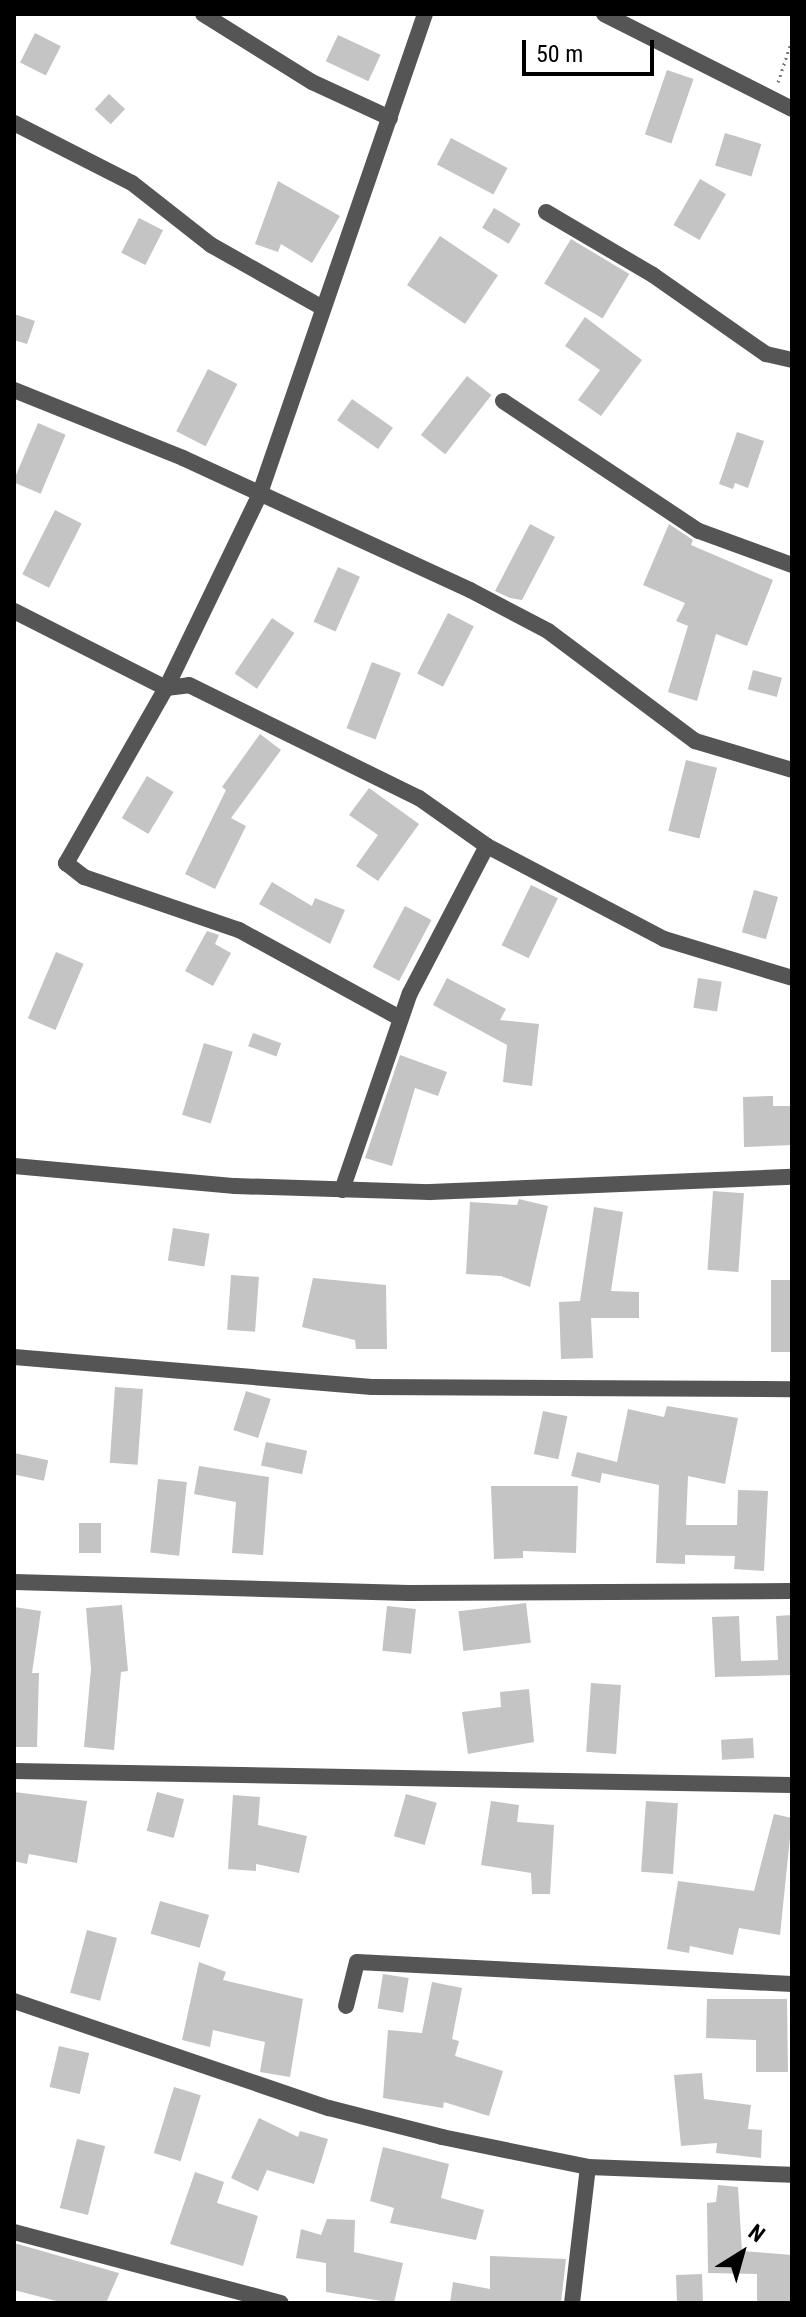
<!DOCTYPE html>
<html>
<head>
<meta charset="utf-8">
<style>
	body { margin:0 }
	#map { position:relative; width:806px; height:2317px; overflow:hidden; background:#fff; font-family:"Roboto Condensed",sans-serif }
	div>[style] { position:absolute }
	.building>* { inset:0; background:#c4c4c4; transform-origin:0 0 }
	.path>* { height:3px; margin-top:-1.5px; transform-origin:0; background:repeating-linear-gradient(90deg,#777 0 2px,transparent 0 6px) }
	.minor>* { height:16px; margin:-8px; padding:0 8px; transform-origin:8px; border-radius:8px; background:#555 }
	span { translate:-50% -50%; white-space:nowrap; text-align:center; line-height:1.15; -webkit-text-stroke:8px #fff; paint-order:stroke }
	.frame { position:absolute; inset:0; border:16px solid #000; pointer-events:none }
	.north { position:absolute; left:702px; top:2213px; width:80px; height:80px; -webkit-text-stroke:6px #fff; paint-order:stroke; rotate:37deg; font-size:22px; font-weight:700; line-height:32px; text-align:center; color:#000 }
	.north::after { content:''; display:block; margin:auto; width:28px; height:36px; background:#000; clip-path:polygon(50% 0,100% 100%,50% 72%,0 100%) }
	.scale { position:absolute; left:522px; top:40px; width:132px; height:36px; box-sizing:border-box; border:4px solid #000; border-top:0; padding-left:10px; font-size:24px; line-height:28px; white-space:nowrap; color:#000; -webkit-text-stroke:6px #fff; paint-order:stroke }
</style>
</head>
<body>
<div id="map">
	<div class="building">
		<div style="left:35px;top:33px;width:29px;height:33px;rotate:27deg"></div>
		<div style="left:338px;top:35px;width:47px;height:29px;rotate:25deg"></div>
		<div style="left:667px;top:70px;width:28px;height:68px;rotate:19deg"></div>
		<div style="left:109px;top:94px;width:22px;height:21px;rotate:43deg"></div>
		<div style="left:725px;top:133px;width:38px;height:34px;rotate:17deg"></div>
		<div style="left:451px;top:138px;width:64px;height:30px;rotate:28deg"></div>
		<div style="left:700px;top:179px;width:30px;height:53px;rotate:30deg"></div>
		<div style="clip-path:polygon(278px 181px,340px 216px,312px 263px,281px 244px,278px 252px,255px 244px)"></div>
		<div style="left:494px;top:208px;width:31px;height:23px;rotate:31deg"></div>
		<div style="left:139px;top:218px;width:27px;height:39px;rotate:27deg"></div>
		<div style="left:440px;top:236px;width:70px;height:59px;rotate:34deg"></div>
		<div style="left:571px;top:239px;width:68px;height:52px;rotate:31deg"></div>
		<div style="clip-path:polygon(14px 314px,35px 321px,27px 344px,14px 340px)"></div>
		<div style="clip-path:polygon(585px 317px,642px 360px,601px 416px,578px 400px,600px 370px,565px 346px)"></div>
		<div style="left:208px;top:369px;width:33px;height:70px;rotate:27deg"></div>
		<div style="left:467px;top:376px;width:31px;height:75px;rotate:38deg"></div>
		<div style="left:352px;top:399px;width:50px;height:26px;rotate:35deg"></div>
		<div style="left:38px;top:423px;width:30px;height:64px;rotate:23deg"></div>
		<div style="clip-path:polygon(737px 432px,764px 441px,748px 488px,735px 483px,733px 489px,719px 484px)"></div>
		<div style="left:55px;top:510px;width:30px;height:72px;rotate:27deg"></div>
		<div style="clip-path:polygon(530px 524px,555px 537px,522px 600px,510px 598px,495px 591px)"></div>
		<div style="clip-path:polygon(669px 524px,693px 540px,691px 545px,773px 580px,747px 646px,716px 634px,697px 701px,668px 692px,688px 626px,676px 621px,685px 603px,643px 585px)"></div>
		<div style="left:338px;top:567px;width:24px;height:60px;rotate:24deg"></div>
		<div style="left:448px;top:613px;width:29px;height:68px;rotate:27deg"></div>
		<div style="left:272px;top:618px;width:27px;height:67px;rotate:34deg"></div>
		<div style="left:372px;top:662px;width:31px;height:71px;rotate:21deg"></div>
		<div style="left:753px;top:670px;width:30px;height:20px;rotate:15deg"></div>
		<div style="clip-path:polygon(260px 734px,281px 750px,231px 818px,246px 826px,215px 889px,185px 874px,226px 790px,222px 787px)"></div>
		<div style="left:686px;top:760px;width:32px;height:73px;rotate:14deg"></div>
		<div style="left:147px;top:776px;width:31px;height:49px;rotate:31deg"></div>
		<div style="clip-path:polygon(369px 788px,419px 824px,378px 881px,356px 866px,378px 835px,349px 815px)"></div>
		<div style="clip-path:polygon(272px 882px,312px 906px,315px 898px,345px 910px,330px 944px,259px 904px)"></div>
		<div style="left:531px;top:885px;width:30px;height:67px;rotate:26deg"></div>
		<div style="left:754px;top:890px;width:25px;height:44px;rotate:16deg"></div>
		<div style="left:405px;top:906px;width:30px;height:69px;rotate:28deg"></div>
		<div style="clip-path:polygon(207px 931px,219px 935px,215px 944px,231px 953px,213px 986px,185px 971px)"></div>
		<div style="left:56px;top:952px;width:30px;height:72px;rotate:23deg"></div>
		<div style="clip-path:polygon(447px 978px,506px 1009px,500px 1020px,539px 1024px,532px 1086px,503px 1082px,507px 1045px,433px 1005px)"></div>
		<div style="left:698px;top:978px;width:24px;height:30px;rotate:9deg"></div>
		<div style="left:253px;top:1033px;width:30px;height:14px;rotate:20deg"></div>
		<div style="left:204px;top:1043px;width:30px;height:75px;rotate:17deg"></div>
		<div style="clip-path:polygon(400px 1055px,447px 1072px,438px 1096px,415px 1088px,392px 1166px,365px 1158px)"></div>
		<div style="clip-path:polygon(773px 1096px,773px 1106px,792px 1106px,792px 1145px,744px 1147px,743px 1097px)"></div>
		<div style="left:713px;top:1191px;width:31px;height:79px;rotate:4deg"></div>
		<div style="clip-path:polygon(519px 1199px,548px 1206px,530px 1287px,501px 1276px,466px 1274px,470px 1202px,517px 1205px)"></div>
		<div style="clip-path:polygon(594px 1207px,623px 1212px,611px 1291px,639px 1292px,639px 1318px,591px 1318px,593px 1358px,561px 1359px,559px 1302px,580px 1301px)"></div>
		<div style="left:173px;top:1228px;width:37px;height:33px;rotate:9deg"></div>
		<div style="left:231px;top:1275px;width:28px;height:55px;rotate:4deg"></div>
		<div style="clip-path:polygon(313px 1278px,386px 1285px,387px 1349px,356px 1349px,355px 1340px,302px 1327px)"></div>
		<div style="left:771px;top:1280px;width:21px;height:72px"></div>
		<div style="left:115px;top:1387px;width:28px;height:76px;rotate:4deg"></div>
		<div style="left:246px;top:1391px;width:26px;height:41px;rotate:18deg"></div>
		<div style="clip-path:polygon(667px 1406px,738px 1418px,725px 1484px,688px 1476px,686px 1525px,737px 1525px,738px 1490px,768px 1491px,764px 1571px,734px 1569px,735px 1556px,685px 1555px,685px 1564px,656px 1563px,659px 1485px,602px 1473px,600px 1483px,571px 1476px,577px 1452px,617px 1462px,628px 1409px,664px 1417px)"></div>
		<div style="left:543px;top:1411px;width:25px;height:44px;rotate:12deg"></div>
		<div style="left:266px;top:1442px;width:42px;height:24px;rotate:12deg"></div>
		<div style="left:14px;top:1453px;width:35px;height:21px;rotate:12deg"></div>
		<div style="clip-path:polygon(199px 1466px,269px 1477px,263px 1555px,232px 1553px,236px 1502px,194px 1494px)"></div>
		<div style="left:158px;top:1479px;width:29px;height:74px;rotate:6deg"></div>
		<div style="clip-path:polygon(491px 1486px,578px 1486px,576px 1553px,523px 1551px,523px 1558px,494px 1559px)"></div>
		<div style="left:79px;top:1523px;width:22px;height:30px"></div>
		<div style="left:526px;top:1603px;width:40px;height:68px;rotate:83deg"></div>
		<div style="clip-path:polygon(122px 1605px,128px 1671px,121px 1672px,114px 1750px,84px 1747px,91px 1669px,86px 1608px)"></div>
		<div style="left:387px;top:1606px;width:29px;height:45px;rotate:6deg"></div>
		<div style="clip-path:polygon(14px 1607px,41px 1611px,32px 1673px,39px 1673px,37px 1747px,14px 1747px)"></div>
		<div style="clip-path:polygon(792px 1615px,792px 1675px,715px 1677px,712px 1617px,739px 1616px,741px 1661px,778px 1660px,776px 1616px)"></div>
		<div style="left:591px;top:1683px;width:30px;height:69px;rotate:4deg"></div>
		<div style="clip-path:polygon(529px 1689px,534px 1742px,468px 1754px,462px 1712px,501px 1707px,500px 1692px)"></div>
		<div style="left:753px;top:1738px;width:20px;height:32px;rotate:87deg"></div>
		<div style="clip-path:polygon(14px 1792px,87px 1801px,77px 1863px,29px 1854px,27px 1864px,14px 1861px)"></div>
		<div style="left:157px;top:1792px;width:28px;height:40px;rotate:15deg"></div>
		<div style="left:406px;top:1794px;width:32px;height:44px;rotate:16deg"></div>
		<div style="clip-path:polygon(233px 1795px,260px 1797px,258px 1825px,307px 1836px,299px 1873px,256px 1864px,256px 1871px,228px 1869px)"></div>
		<div style="clip-path:polygon(491px 1801px,519px 1805px,517px 1822px,554px 1825px,550px 1894px,532px 1894px,531px 1873px,481px 1865px)"></div>
		<div style="left:646px;top:1801px;width:32px;height:71px;rotate:4deg"></div>
		<div style="clip-path:polygon(774px 1814px,792px 1818px,780px 1935px,739px 1928px,733px 1955px,690px 1946px,689px 1953px,667px 1949px,678px 1881px,754px 1891px)"></div>
		<div style="left:160px;top:1901px;width:51px;height:34px;rotate:16deg"></div>
		<div style="left:87px;top:1930px;width:31px;height:65px;rotate:15deg"></div>
		<div style="clip-path:polygon(199px 1962px,226px 1972px,223px 1980px,303px 1999px,290px 2077px,260px 2072px,265px 2042px,213px 2030px,210px 2047px,182px 2040px)"></div>
		<div style="left:383px;top:1974px;width:26px;height:35px;rotate:9deg"></div>
		<div style="clip-path:polygon(432px 1982px,462px 1988px,452px 2039px,459px 2041px,455px 2056px,503px 2071px,489px 2116px,444px 2102px,443px 2108px,383px 2098px,388px 2030px,422px 2033px)"></div>
		<div style="clip-path:polygon(707px 1999px,787px 1999px,788px 2072px,756px 2072px,756px 2040px,706px 2038px)"></div>
		<div style="left:59px;top:2046px;width:31px;height:42px;rotate:13deg"></div>
		<div style="clip-path:polygon(702px 2073px,704px 2099px,751px 2105px,748px 2129px,762px 2130px,761px 2158px,716px 2153px,717px 2143px,681px 2146px,674px 2075px)"></div>
		<div style="left:174px;top:2087px;width:28px;height:69px;rotate:17deg"></div>
		<div style="clip-path:polygon(259px 2118px,298px 2137px,300px 2131px,328px 2139px,314px 2184px,267px 2170px,258px 2191px,231px 2178px)"></div>
		<div style="left:77px;top:2139px;width:29px;height:71px;rotate:14deg"></div>
		<div style="clip-path:polygon(383px 2147px,449px 2164px,441px 2198px,484px 2210px,476px 2240px,390px 2223px,394px 2208px,370px 2201px)"></div>
		<div style="clip-path:polygon(195px 2172px,224px 2182px,217px 2203px,258px 2216px,243px 2266px,170px 2244px)"></div>
		<div style="clip-path:polygon(718px 2185px,738px 2187px,742px 2251px,792px 2255px,792px 2303px,757px 2303px,757px 2274px,708px 2273px,707px 2203px,716px 2202px)"></div>
		<div style="clip-path:polygon(327px 2219px,355px 2220px,354px 2252px,403px 2263px,394px 2303px,326px 2292px,326px 2263px,296px 2258px,301px 2229px,321px 2235px)"></div>
		<div style="clip-path:polygon(14px 2243px,119px 2273px,106px 2303px,64px 2303px,14px 2290px)"></div>
		<div style="clip-path:polygon(490px 2256px,566px 2259px,561px 2303px,450px 2303px,453px 2282px,490px 2289px)"></div>
		<div style="left:702px;top:2274px;width:29px;height:26px;rotate:88deg"></div>
	</div>
	<div class="path">
		<div style="left:778px;top:82px;width:44px;rotate:-71.6deg"></div>
	</div>
	<div class="minor">
		<div style="left:203px;top:14px;width:128px;rotate:32deg"></div>
		<div style="left:312px;top:82px;width:86px;rotate:24.8deg"></div>
		<div style="left:425px;top:14px;width:510px;rotate:109deg"></div>
		<div style="left:259px;top:496px;width:213px;rotate:115.8deg"></div>
		<div style="left:166px;top:688px;width:23px;rotate:-7deg"></div>
		<div style="left:189px;top:685px;width:256px;rotate:26.2deg"></div>
		<div style="left:419px;top:798px;width:83px;rotate:35.2deg"></div>
		<div style="left:604px;top:14px;width:211px;rotate:26.8deg"></div>
		<div style="left:14px;top:123px;width:132px;rotate:27deg"></div>
		<div style="left:132px;top:183px;width:100px;rotate:38.1deg"></div>
		<div style="left:211px;top:245px;width:126px;rotate:29.4deg"></div>
		<div style="left:546px;top:212px;width:124px;rotate:30.5deg"></div>
		<div style="left:653px;top:275px;width:138px;rotate:35deg"></div>
		<div style="left:766px;top:354px;width:27px;rotate:13deg"></div>
		<div style="left:14px;top:390px;width:182px;rotate:21.9deg"></div>
		<div style="left:183px;top:458px;width:316px;rotate:24.7deg"></div>
		<div style="left:470px;top:590px;width:88px;rotate:27.7deg"></div>
		<div style="left:548px;top:631px;width:184px;rotate:36.8deg"></div>
		<div style="left:695px;top:741px;width:101px;rotate:16.6deg"></div>
		<div style="left:503px;top:401px;width:235px;rotate:33.6deg"></div>
		<div style="left:699px;top:531px;width:99px;rotate:20.1deg"></div>
		<div style="left:14px;top:611px;width:170px;rotate:26.9deg"></div>
		<div style="left:166px;top:688px;width:202px;rotate:119.7deg"></div>
		<div style="left:66px;top:863px;width:23px;rotate:38deg"></div>
		<div style="left:84px;top:877px;width:164px;rotate:18.9deg"></div>
		<div style="left:239px;top:930px;width:183px;rotate:28.7deg"></div>
		<div style="left:14px;top:1166px;width:222px;rotate:5.2deg"></div>
		<div style="left:235px;top:1186px;width:195px;rotate:1.8deg"></div>
		<div style="left:430px;top:1192px;width:362px;rotate:-2.4deg"></div>
		<div style="left:342px;top:1190px;width:208px;rotate:-71deg"></div>
		<div style="left:410px;top:993px;width:166px;rotate:-62.4deg"></div>
		<div style="left:487px;top:846px;width:200px;rotate:27.7deg"></div>
		<div style="left:664px;top:939px;width:134px;rotate:16.9deg"></div>
		<div style="left:14px;top:1357px;width:359px;rotate:4.8deg"></div>
		<div style="left:372px;top:1387px;width:420px;rotate:0.3deg"></div>
		<div style="left:14px;top:1582px;width:395px;rotate:1.6deg"></div>
		<div style="left:409px;top:1593px;width:383px;rotate:-0.3deg"></div>
		<div style="left:14px;top:1771px;width:778px;rotate:1.03deg"></div>
		<div style="left:14px;top:2001px;width:333px;rotate:18.8deg"></div>
		<div style="left:329px;top:2108px;width:117px;rotate:14.4deg"></div>
		<div style="left:442px;top:2137px;width:149px;rotate:11.6deg"></div>
		<div style="left:588px;top:2167px;width:204px;rotate:2.2deg"></div>
		<div style="left:346px;top:2006px;width:45px;rotate:-76deg"></div>
		<div style="left:357px;top:1962px;width:436px;rotate:2.9deg"></div>
		<div style="left:14px;top:2232px;width:276px;rotate:14.9deg"></div>
		<div style="left:572px;top:2303px;width:137px;rotate:-83.3deg"></div>
	</div>
	<div class="frame"></div>
	<div class="north">N</div>
	<div class="scale">50 m</div>
</div>
</body>
</html>
